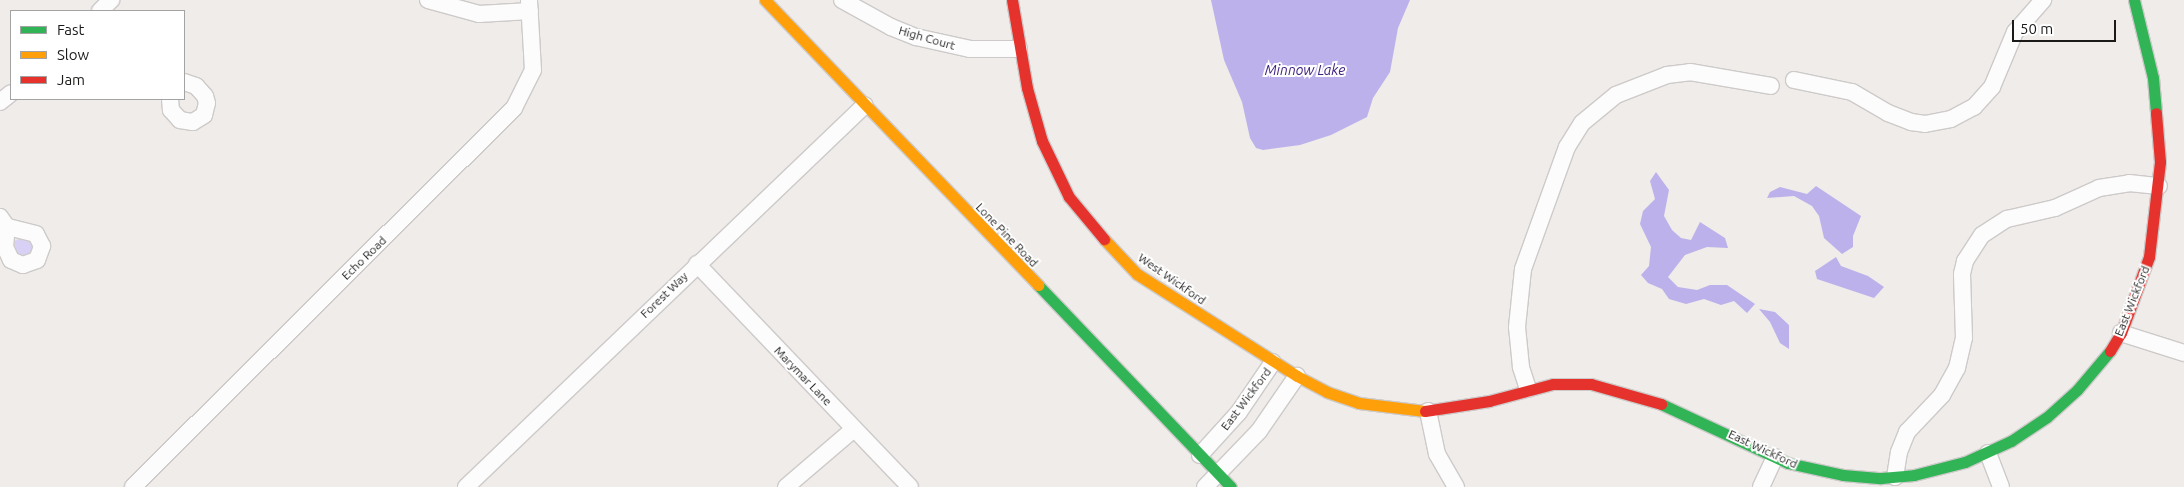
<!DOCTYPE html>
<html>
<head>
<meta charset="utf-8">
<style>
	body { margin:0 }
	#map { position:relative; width:2184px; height:487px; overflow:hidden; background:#efecea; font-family:Ubuntu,sans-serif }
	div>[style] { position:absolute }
	.green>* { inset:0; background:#d8d1f5 }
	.water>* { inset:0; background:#bdb1eb }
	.roads { filter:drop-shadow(1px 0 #cdcac9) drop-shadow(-1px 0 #cdcac9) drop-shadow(0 1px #cdcac9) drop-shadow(0 -1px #cdcac9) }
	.street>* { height:16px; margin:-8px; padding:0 8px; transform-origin:8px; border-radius:8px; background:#fdfcfc }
	.fast>* { height:11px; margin:-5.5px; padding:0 5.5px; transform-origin:5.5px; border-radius:5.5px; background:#30b455 }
	.slow>* { height:11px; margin:-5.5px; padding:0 5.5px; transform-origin:5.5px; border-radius:5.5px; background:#ff9f0a }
	.jam>* { height:11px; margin:-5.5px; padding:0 5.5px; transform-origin:5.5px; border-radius:5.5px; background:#e5322d }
	span { translate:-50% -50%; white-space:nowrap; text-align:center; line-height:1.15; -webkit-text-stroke:4px #fff; paint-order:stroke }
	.street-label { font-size:12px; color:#1b1a19 }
	.water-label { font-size:14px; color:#402281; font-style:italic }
	.legend { position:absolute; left:10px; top:10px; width:175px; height:90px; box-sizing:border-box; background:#fff; border:1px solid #a4a3a3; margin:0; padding:6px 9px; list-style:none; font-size:15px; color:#1b1a19 }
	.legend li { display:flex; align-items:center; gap:10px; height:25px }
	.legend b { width:25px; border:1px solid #a4a3a3 }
	.scale { position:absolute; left:2012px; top:20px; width:104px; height:22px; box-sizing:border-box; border:2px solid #1b1a19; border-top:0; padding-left:6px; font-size:15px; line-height:18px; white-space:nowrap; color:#1b1a19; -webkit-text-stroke:4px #fff; paint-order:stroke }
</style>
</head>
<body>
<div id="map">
	<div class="green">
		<div style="clip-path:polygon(26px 236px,35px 245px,30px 257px,17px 256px,14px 241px)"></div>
	</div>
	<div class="water">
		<div style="clip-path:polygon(1211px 0,1410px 0,1398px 28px,1390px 72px,1373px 98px,1367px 117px,1331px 135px,1300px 145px,1263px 150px,1256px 148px,1250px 138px,1242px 102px,1224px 60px)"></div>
		<div style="clip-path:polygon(1656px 172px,1669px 190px,1664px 216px,1672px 230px,1681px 238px,1691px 240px,1700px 222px,1725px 238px,1728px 248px,1707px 247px,1685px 255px,1668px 277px,1678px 287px,1697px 290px,1710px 285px,1727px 285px,1755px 304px,1747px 313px,1734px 301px,1721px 305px,1704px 299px,1686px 304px,1669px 299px,1662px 289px,1648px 283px,1641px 275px,1649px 266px,1651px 247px,1640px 224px,1643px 211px,1655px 199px,1650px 181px)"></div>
		<div style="clip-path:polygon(1816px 186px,1861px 216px,1853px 236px,1853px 247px,1842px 254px,1824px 238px,1819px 216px,1812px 206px,1794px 196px,1767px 198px,1770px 192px,1780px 187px,1807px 194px)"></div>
		<div style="clip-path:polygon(1836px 257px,1841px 266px,1868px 276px,1884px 287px,1874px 298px,1817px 279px,1815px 271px)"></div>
		<div style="clip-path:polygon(1759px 309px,1775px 312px,1789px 325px,1789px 349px,1780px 343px,1770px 322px)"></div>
	</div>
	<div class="roads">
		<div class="street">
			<div style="left:428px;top:0;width:53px;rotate:15.4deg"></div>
			<div style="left:479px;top:14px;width:51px;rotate:-3.4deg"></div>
			<div style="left:842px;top:0;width:56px;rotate:28.9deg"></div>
			<div style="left:891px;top:27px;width:27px;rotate:22deg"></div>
			<div style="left:916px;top:37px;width:55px;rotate:12.5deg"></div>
			<div style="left:970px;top:49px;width:49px"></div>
			<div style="left:100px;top:11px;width:16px;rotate:-45deg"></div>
			<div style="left:1794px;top:80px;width:59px;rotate:11.7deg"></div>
			<div style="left:1852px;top:92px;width:42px;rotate:30.3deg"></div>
			<div style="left:1888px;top:113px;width:25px;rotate:21deg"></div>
			<div style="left:1911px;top:122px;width:14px;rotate:8deg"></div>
			<div style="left:1925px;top:124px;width:26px;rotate:-11deg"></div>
			<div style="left:1951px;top:119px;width:26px;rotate:-28deg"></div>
			<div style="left:1974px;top:107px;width:27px;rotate:-48deg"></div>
			<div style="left:1992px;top:87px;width:60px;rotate:-67.3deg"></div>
			<div style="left:2015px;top:32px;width:43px;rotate:-48.8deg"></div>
			<div style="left:170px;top:99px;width:11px;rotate:85deg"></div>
			<div style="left:171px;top:110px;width:13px;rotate:48deg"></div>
			<div style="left:180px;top:120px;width:13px;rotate:9deg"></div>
			<div style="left:193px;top:122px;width:13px;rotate:-32deg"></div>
			<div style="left:204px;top:115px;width:12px;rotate:-76deg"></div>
			<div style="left:207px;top:103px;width:7px;rotate:-106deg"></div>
			<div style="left:205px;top:96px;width:13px;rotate:-132deg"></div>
			<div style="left:196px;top:86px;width:13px;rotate:-162deg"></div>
			<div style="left:0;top:102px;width:14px;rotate:-39deg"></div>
			<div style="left:0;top:217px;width:12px;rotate:55deg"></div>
			<div style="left:7px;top:227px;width:20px;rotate:96deg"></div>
			<div style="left:5px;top:247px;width:14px;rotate:65deg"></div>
			<div style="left:11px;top:260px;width:13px;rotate:23deg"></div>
			<div style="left:23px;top:265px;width:15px;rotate:-20deg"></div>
			<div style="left:37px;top:260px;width:15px;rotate:-70deg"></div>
			<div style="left:42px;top:246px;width:13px;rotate:-117deg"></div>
			<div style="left:36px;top:234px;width:30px;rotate:-166deg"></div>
			<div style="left:697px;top:264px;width:308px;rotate:46.3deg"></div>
			<div style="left:2121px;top:333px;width:66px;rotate:17.6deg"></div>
			<div style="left:1528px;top:389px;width:23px;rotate:-108deg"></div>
			<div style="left:1521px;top:367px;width:40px;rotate:-95.7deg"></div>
			<div style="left:1517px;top:327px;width:58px;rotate:-84.1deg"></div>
			<div style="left:1523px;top:269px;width:130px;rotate:-70.2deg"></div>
			<div style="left:1567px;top:147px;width:28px;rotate:-58deg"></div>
			<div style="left:1582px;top:123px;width:44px;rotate:-39.5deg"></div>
			<div style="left:1616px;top:95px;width:55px;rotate:-21.4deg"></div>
			<div style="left:1667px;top:75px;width:23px;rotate:-7deg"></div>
			<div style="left:1690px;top:72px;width:82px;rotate:9.8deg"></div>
			<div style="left:1428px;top:411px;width:44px;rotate:78.2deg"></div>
			<div style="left:1437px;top:454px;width:38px;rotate:60deg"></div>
			<div style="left:1988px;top:453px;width:36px;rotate:69deg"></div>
			<div style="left:1200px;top:455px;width:58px;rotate:-47.8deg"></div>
			<div style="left:1239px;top:412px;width:60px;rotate:-55.8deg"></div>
			<div style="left:1895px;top:477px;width:25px;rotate:-81deg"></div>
			<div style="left:1899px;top:452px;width:22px;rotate:-68deg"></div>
			<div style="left:1907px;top:432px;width:51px;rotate:-46.6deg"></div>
			<div style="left:1942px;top:395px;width:31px;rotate:-61deg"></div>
			<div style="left:1957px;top:368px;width:31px;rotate:-77deg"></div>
			<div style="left:1964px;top:338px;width:64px;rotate:-91.8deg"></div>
			<div style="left:1962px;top:274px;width:13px;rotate:-77deg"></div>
			<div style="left:1965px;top:261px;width:31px;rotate:-57deg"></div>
			<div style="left:1982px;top:235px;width:30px;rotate:-33deg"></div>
			<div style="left:2007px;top:219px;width:49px;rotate:-12.9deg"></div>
			<div style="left:2055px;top:208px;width:48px;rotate:-24.4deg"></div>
			<div style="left:2099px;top:188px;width:30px;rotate:-9deg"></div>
			<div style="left:2129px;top:183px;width:30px;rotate:6deg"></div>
			<div style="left:133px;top:487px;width:537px;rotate:-44.85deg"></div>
			<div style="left:514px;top:108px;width:42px;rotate:-63.4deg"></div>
			<div style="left:533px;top:70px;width:70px;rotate:-93.3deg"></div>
			<div style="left:466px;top:487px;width:552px;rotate:-43.75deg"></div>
			<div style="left:786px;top:487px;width:89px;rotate:-40.5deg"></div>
			<div style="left:1205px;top:487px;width:78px;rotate:-46deg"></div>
			<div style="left:1259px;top:431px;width:67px;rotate:-55.4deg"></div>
			<div style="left:1761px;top:487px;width:33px;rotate:-65deg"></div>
		</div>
		<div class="fast">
			<div style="left:2134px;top:0;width:80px;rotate:76.3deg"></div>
			<div style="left:2153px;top:78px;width:35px;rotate:85deg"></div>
			<div style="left:1038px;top:285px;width:279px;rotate:46.3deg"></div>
			<div style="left:1661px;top:404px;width:140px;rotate:24.9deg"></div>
			<div style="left:1788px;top:463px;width:56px;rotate:12.3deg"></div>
			<div style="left:1843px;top:475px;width:38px;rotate:5deg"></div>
			<div style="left:1881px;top:478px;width:33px;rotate:-5deg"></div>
			<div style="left:1914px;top:475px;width:53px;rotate:-14.3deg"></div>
			<div style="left:1965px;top:462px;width:51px;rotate:-24.5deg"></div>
			<div style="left:2011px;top:441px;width:43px;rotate:-33.7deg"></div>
			<div style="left:2047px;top:417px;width:40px;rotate:-42deg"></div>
			<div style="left:2077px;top:390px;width:51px;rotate:-49.8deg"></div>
		</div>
		<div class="slow">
			<div style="left:765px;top:0;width:395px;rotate:46.2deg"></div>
			<div style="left:1104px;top:239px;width:48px;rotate:46.7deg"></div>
			<div style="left:1137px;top:274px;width:190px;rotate:32.5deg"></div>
			<div style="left:1297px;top:376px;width:34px;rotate:28deg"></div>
			<div style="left:1327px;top:392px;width:34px;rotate:19deg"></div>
			<div style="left:1359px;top:403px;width:66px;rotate:6.9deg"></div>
		</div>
		<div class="jam">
			<div style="left:1012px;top:0;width:89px;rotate:80.3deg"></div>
			<div style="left:1027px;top:88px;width:55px;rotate:74.2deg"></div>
			<div style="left:1042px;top:141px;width:62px;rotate:64.3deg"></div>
			<div style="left:1069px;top:197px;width:55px;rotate:50.2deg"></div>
			<div style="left:2110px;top:351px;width:21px;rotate:-59deg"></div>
			<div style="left:2121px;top:333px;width:81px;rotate:-69.8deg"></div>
			<div style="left:2149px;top:257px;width:96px;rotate:-83.4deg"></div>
			<div style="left:2160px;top:162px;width:49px;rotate:-94.7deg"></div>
			<div style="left:1425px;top:411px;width:65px;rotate:-8.9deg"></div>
			<div style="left:1489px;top:401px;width:66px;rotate:-14.9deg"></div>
			<div style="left:1553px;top:384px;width:38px"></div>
			<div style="left:1591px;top:384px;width:73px;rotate:15.9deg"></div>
		</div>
	</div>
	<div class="street-label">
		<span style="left:927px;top:38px;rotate:16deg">High Court</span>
		<span style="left:1007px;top:235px;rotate:46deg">Lone Pine Road</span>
		<span style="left:364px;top:258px;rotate:-44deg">Echo Road</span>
		<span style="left:1172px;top:279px;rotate:35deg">West Wickford</span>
		<span style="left:664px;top:295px;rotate:-44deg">Forest Way</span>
		<span style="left:2132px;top:301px;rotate:-68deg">East Wickford</span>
		<span style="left:803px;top:376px;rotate:46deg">Marymar Lane</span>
		<span style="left:1246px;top:399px;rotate:-53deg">East Wickford</span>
		<span style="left:1763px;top:449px;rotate:25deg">East Wickford</span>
	</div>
	<div class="water-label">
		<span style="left:1305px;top:70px">Minnow Lake</span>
	</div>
	<ul class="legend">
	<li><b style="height:6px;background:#30b455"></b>Fast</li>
	<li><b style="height:6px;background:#ff9f0a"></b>Slow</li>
	<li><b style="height:6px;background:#e5322d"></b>Jam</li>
	</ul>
	<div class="scale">50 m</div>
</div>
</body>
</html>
